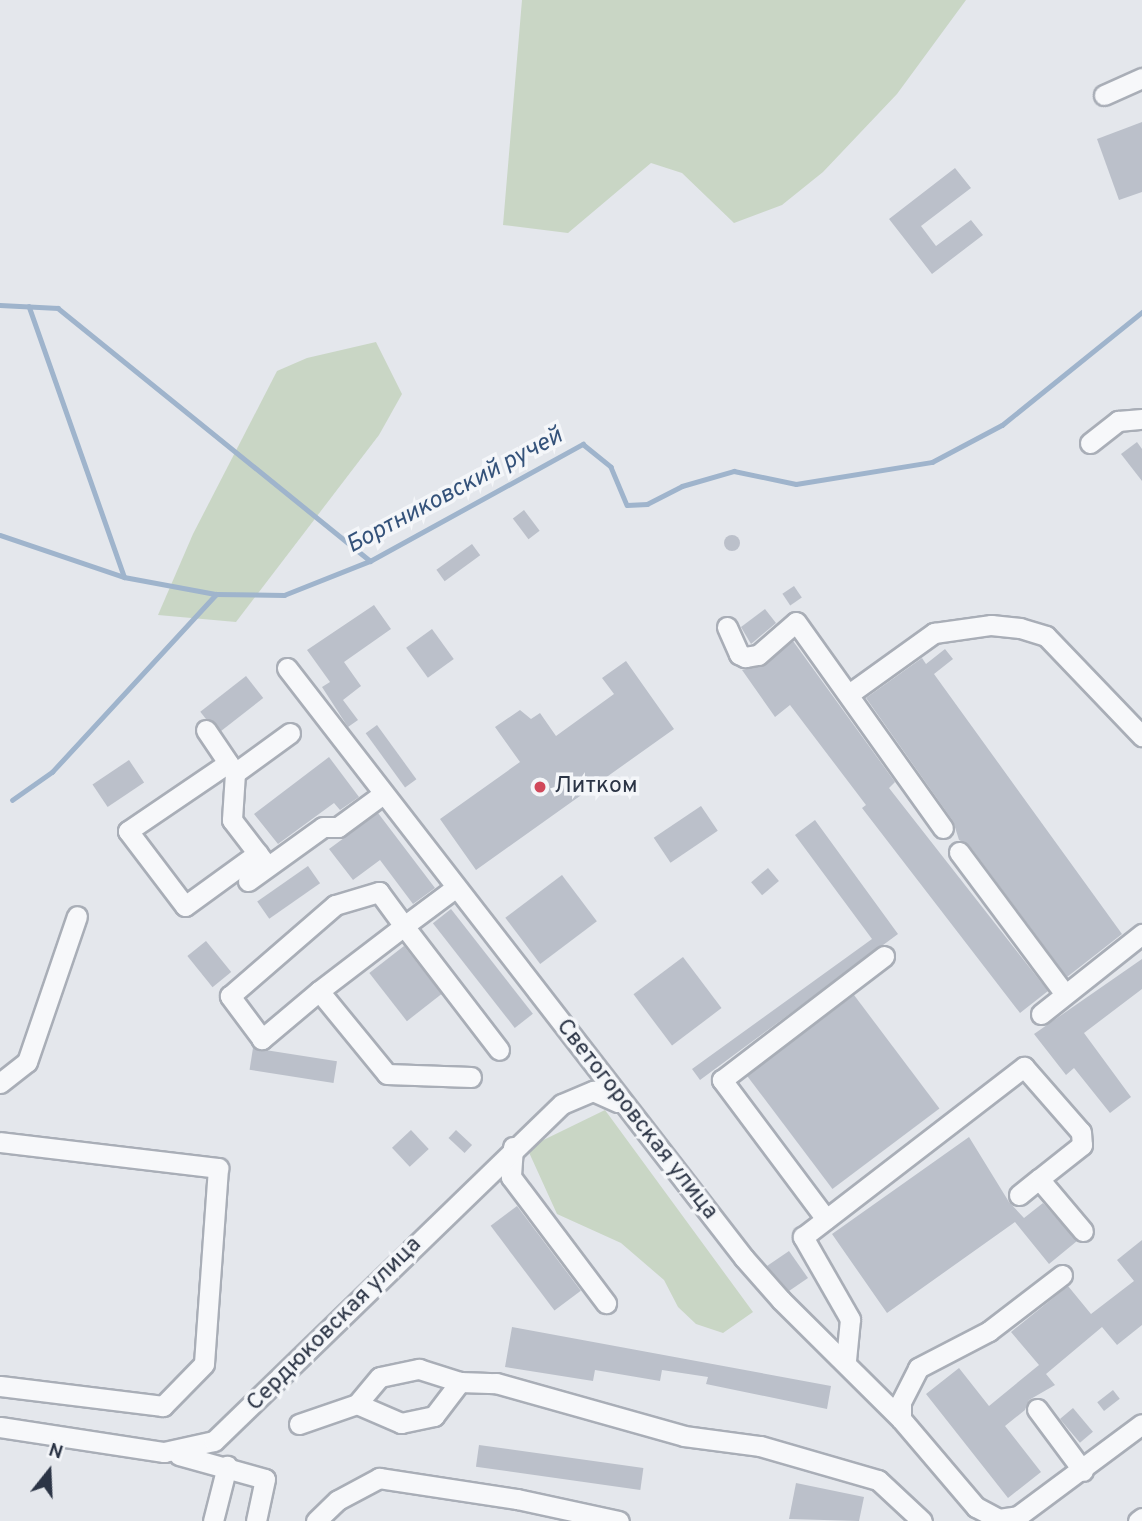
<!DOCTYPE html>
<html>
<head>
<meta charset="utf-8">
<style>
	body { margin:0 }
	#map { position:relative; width:1142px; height:1521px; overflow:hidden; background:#e4e7ec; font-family:Overpass,sans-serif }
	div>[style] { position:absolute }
	.green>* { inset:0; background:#c9d6c5 }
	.stream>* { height:4.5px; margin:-2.25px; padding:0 2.25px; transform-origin:2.25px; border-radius:2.25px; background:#9fb4cc }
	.building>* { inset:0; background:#bbc0ca; transform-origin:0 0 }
	.round { border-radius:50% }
	.roads { filter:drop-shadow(2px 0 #a9aeb7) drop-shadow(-2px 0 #a9aeb7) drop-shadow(0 2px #a9aeb7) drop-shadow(0 -2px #a9aeb7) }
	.minor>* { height:19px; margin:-9.5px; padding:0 9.5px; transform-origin:9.5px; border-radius:9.5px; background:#f7f8fa }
	.dots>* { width:19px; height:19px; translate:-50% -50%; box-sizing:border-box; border:4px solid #f4f6f9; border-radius:50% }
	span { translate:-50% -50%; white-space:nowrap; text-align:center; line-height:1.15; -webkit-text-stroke:7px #f4f6f9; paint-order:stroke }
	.poi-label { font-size:23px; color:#2b3445 }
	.left { translate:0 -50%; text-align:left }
	.street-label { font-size:23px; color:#2b3445 }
	.water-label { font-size:24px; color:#34527a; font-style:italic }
	.north { position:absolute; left:14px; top:1437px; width:70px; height:70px; -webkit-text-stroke:5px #f4f6f9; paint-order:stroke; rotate:18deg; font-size:19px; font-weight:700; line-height:28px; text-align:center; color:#2b3445 }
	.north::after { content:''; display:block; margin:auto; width:24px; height:32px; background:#2b3445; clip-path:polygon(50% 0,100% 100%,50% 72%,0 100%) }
</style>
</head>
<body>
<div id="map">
	<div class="green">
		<div style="clip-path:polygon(522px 0,966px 0,897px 94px,823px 172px,782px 205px,734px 223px,682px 173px,651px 163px,568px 233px,503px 225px)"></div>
		<div style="clip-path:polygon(376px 342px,402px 394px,379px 435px,236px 622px,158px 615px,193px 534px,277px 371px,307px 358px)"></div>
		<div style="clip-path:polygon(605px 1110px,753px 1312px,723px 1333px,696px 1324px,678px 1307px,664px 1280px,621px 1243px,557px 1214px,527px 1148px)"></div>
	</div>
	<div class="stream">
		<div style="left:0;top:305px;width:58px;rotate:3deg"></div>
		<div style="left:58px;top:308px;width:402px;rotate:39deg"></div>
		<div style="left:29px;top:306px;width:286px;rotate:70.6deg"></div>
		<div style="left:0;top:535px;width:131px;rotate:18.7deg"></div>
		<div style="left:124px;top:577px;width:94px;rotate:10.5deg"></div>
		<div style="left:216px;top:594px;width:68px;rotate:0.8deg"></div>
		<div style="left:284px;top:595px;width:92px;rotate:-21.6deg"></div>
		<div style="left:370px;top:561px;width:243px;rotate:-28.8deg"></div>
		<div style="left:583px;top:444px;width:36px;rotate:39deg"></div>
		<div style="left:611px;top:467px;width:41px;rotate:67.2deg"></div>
		<div style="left:627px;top:505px;width:20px;rotate:-3deg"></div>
		<div style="left:647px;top:504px;width:39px;rotate:-27deg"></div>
		<div style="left:682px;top:486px;width:54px;rotate:-16.1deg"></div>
		<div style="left:734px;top:471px;width:63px;rotate:11.8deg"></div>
		<div style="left:796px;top:484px;width:138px;rotate:-9.2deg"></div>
		<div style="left:932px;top:462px;width:79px;rotate:-27.9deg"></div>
		<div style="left:1002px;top:425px;width:180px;rotate:-38.9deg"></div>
		<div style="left:12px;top:800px;width:49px;rotate:-35deg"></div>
		<div style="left:52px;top:772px;width:242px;rotate:-47.3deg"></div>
	</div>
	<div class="building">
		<div style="clip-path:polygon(1142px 122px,1142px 192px,1119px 200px,1097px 139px)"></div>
		<div style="clip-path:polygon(955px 168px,971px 188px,921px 226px,936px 246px,971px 220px,983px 235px,932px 274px,889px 219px)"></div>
		<div style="clip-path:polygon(1137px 442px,1142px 449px,1142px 481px,1121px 454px)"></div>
		<div style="left:524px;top:510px;width:26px;height:14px;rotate:53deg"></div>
		<div class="round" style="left:724px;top:535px;width:16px;height:16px"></div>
		<div style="left:472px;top:544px;width:14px;height:44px;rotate:54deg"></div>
		<div style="left:794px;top:586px;width:14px;height:14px;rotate:56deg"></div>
		<div style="clip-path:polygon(374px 605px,391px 629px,344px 662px,361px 686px,343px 700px,358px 720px,348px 727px,322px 687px,330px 682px,307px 650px)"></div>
		<div style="clip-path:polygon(765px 609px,776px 623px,751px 644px,741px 627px)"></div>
		<div style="left:432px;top:629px;width:37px;height:32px;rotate:54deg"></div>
		<div style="clip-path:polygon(793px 641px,895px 782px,889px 788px,1048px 991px,1020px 1013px,862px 808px,866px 805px,790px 705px,775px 717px,742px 670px,765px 665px)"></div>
		<div style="clip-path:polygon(945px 649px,953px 659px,934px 674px,1122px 934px,1067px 977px,969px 845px,959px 840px,953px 821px,866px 698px,922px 658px,926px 664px)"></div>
		<div style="clip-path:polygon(626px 661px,674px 729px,476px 870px,440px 819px,520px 762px,495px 727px,520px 710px,531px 719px,540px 713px,556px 736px,614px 694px,602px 678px)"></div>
		<div style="left:246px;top:676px;width:28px;height:58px;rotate:52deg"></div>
		<div style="left:377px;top:725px;width:67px;height:14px;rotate:54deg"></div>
		<div style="clip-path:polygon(329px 757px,359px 797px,340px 810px,334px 803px,278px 844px,254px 814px)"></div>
		<div style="left:129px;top:760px;width:27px;height:44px;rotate:56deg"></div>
		<div style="left:701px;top:806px;width:30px;height:57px;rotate:56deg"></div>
		<div style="clip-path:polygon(378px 813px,435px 888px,413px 904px,380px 860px,353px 880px,329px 849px)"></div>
		<div style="clip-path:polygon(815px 820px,898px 934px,700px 1080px,692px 1069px,872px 939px,795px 835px)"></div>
		<div style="left:308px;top:866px;width:21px;height:62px;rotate:55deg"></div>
		<div style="left:768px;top:868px;width:17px;height:22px;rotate:50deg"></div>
		<div style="left:562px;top:875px;width:58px;height:71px;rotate:53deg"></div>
		<div style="left:451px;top:909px;width:133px;height:23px;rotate:52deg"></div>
		<div style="left:206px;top:941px;width:40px;height:24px;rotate:51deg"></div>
		<div style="left:404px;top:946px;width:61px;height:44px;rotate:52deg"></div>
		<div style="left:683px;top:957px;width:64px;height:62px;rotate:53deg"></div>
		<div style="clip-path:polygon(1142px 959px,1142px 989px,1084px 1033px,1131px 1097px,1110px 1113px,1074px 1068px,1066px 1075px,1034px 1034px)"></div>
		<div style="left:854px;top:995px;width:142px;height:134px;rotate:53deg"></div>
		<div style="left:253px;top:1048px;width:85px;height:22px;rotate:9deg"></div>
		<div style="left:411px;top:1130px;width:26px;height:26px;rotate:47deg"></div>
		<div style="left:456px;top:1130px;width:22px;height:11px;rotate:43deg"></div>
		<div style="clip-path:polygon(969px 1137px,1009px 1202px,1024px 1218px,1043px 1203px,1077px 1241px,1049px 1264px,1015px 1222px,887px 1313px,832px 1234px)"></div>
		<div style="left:517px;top:1206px;width:106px;height:33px;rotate:53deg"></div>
		<div style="clip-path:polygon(1142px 1240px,1142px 1325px,1117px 1345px,1102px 1327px,1046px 1374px,1055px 1385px,1029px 1400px,1025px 1410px,1005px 1426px,1041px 1472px,1008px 1498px,926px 1394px,959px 1368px,989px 1406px,1039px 1365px,1011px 1332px,1068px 1286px,1091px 1314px,1134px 1281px,1117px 1260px)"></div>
		<div style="clip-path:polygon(789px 1251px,808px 1278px,789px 1291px,767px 1266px)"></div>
		<div style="clip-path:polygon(512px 1327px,831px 1386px,827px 1409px,706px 1384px,708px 1377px,662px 1370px,660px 1381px,595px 1370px,593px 1381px,505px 1367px)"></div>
		<div style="left:1113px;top:1390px;width:11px;height:20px;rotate:52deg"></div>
		<div style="left:1073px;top:1408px;width:31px;height:17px;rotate:50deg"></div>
		<div style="left:479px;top:1445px;width:166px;height:22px;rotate:8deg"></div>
		<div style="clip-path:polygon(796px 1483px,864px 1497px,859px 1521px,789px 1519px)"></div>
	</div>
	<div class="roads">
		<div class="minor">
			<div style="left:1104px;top:95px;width:42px;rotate:-24.1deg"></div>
			<div style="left:1090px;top:443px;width:36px;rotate:-38deg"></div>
			<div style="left:1118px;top:421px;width:24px;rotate:-5deg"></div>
			<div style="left:727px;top:627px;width:30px;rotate:66deg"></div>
			<div style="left:739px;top:654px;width:7px;rotate:27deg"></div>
			<div style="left:745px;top:657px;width:13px;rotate:-9deg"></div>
			<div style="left:758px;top:655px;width:50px;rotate:-41deg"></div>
			<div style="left:796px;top:622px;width:253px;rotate:54.5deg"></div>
			<div style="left:287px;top:668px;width:746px;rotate:52.24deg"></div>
			<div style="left:744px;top:1258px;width:56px;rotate:48.6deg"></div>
			<div style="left:781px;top:1300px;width:169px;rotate:44.8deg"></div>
			<div style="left:901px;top:1419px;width:116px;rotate:49.6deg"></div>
			<div style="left:976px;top:1507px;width:26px;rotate:28deg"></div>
			<div style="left:999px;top:1519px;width:19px;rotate:-9deg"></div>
			<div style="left:1018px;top:1516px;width:154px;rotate:-36.6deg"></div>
			<div style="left:849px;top:694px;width:105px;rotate:-35.7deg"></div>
			<div style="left:934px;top:633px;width:58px;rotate:-8deg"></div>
			<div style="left:991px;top:625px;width:29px;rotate:6deg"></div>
			<div style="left:1020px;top:628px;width:27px;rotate:17deg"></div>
			<div style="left:1046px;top:636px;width:139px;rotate:46.2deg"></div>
			<div style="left:206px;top:730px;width:52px;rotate:56deg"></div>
			<div style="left:235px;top:773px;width:47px;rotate:93.7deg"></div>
			<div style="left:232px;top:820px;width:54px;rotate:52.5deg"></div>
			<div style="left:228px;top:763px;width:121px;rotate:145.8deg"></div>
			<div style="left:128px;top:831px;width:94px;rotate:52.8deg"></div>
			<div style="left:185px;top:906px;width:90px;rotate:-36deg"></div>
			<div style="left:235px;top:773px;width:68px;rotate:-36deg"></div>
			<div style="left:959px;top:852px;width:177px;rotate:53.3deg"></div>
			<div style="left:248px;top:881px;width:92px;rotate:-35.8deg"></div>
			<div style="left:323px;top:827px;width:15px"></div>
			<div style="left:338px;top:827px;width:56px;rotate:-36.3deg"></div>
			<div style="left:455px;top:888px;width:64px;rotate:143.3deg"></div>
			<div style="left:404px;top:926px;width:107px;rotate:142.6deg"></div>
			<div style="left:319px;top:991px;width:75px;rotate:139.9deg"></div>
			<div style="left:262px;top:1039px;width:54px;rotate:-126.7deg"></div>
			<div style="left:230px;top:996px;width:139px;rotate:-40.9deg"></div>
			<div style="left:335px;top:905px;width:46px;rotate:-16.5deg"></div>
			<div style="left:379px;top:892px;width:42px;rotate:53.7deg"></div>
			<div style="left:404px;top:926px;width:156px;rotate:52.5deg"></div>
			<div style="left:319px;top:991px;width:107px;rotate:50.7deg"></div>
			<div style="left:387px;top:1074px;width:84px;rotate:2deg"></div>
			<div style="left:1041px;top:1014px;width:129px;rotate:-38.4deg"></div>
			<div style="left:0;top:1083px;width:34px;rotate:-38deg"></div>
			<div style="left:27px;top:1062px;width:154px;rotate:-71.1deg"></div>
			<div style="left:0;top:1142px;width:220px;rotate:6.8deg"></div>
			<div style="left:218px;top:1168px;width:196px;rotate:94.1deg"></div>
			<div style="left:204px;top:1364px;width:59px;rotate:134.3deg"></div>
			<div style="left:163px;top:1406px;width:164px;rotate:-173deg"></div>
			<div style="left:513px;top:1147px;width:30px;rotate:94deg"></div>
			<div style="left:511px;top:1177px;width:158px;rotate:53deg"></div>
			<div style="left:1019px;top:1195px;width:26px;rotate:-39deg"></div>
			<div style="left:826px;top:1219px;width:174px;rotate:-126.8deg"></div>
			<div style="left:722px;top:1080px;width:204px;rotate:-37.4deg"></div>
			<div style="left:846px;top:1360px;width:41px;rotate:-84.4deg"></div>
			<div style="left:850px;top:1319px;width:95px;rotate:-119.8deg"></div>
			<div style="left:803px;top:1237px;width:279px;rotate:-37.6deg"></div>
			<div style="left:1024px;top:1067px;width:86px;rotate:48.8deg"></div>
			<div style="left:1081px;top:1132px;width:13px;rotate:86deg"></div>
			<div style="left:1082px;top:1145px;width:55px;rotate:141.7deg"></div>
			<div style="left:1039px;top:1179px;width:68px;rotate:49.8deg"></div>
			<div style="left:357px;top:1404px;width:48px;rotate:23.4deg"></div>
			<div style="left:401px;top:1423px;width:34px;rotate:-12deg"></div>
			<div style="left:434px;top:1416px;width:43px;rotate:-52.6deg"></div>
			<div style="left:1037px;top:1409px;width:77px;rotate:53.4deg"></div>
			<div style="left:901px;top:1419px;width:17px;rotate:-90deg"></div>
			<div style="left:901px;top:1402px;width:38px;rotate:-63deg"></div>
			<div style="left:918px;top:1368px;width:80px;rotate:-27.5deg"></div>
			<div style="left:989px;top:1331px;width:92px;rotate:-37.5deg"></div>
			<div style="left:299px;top:1424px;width:61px;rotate:-19deg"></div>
			<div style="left:357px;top:1404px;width:35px;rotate:-50deg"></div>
			<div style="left:380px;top:1377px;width:40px;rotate:-12deg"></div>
			<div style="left:419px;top:1369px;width:43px;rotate:17.6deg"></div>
			<div style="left:460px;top:1382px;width:36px;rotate:2deg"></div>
			<div style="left:496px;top:1383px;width:195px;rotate:15.7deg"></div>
			<div style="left:684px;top:1436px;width:77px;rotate:7.5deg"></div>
			<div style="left:760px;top:1446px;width:123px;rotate:16.1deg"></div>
			<div style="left:878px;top:1480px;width:60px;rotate:43deg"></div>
			<div style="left:0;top:1427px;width:166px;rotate:8.7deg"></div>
			<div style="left:164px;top:1452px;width:51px;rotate:-12.4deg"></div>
			<div style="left:214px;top:1441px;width:484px;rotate:-44.1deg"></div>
			<div style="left:562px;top:1104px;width:34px;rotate:-23deg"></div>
			<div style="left:593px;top:1091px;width:27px;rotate:24deg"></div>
			<div style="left:179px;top:1455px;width:89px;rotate:15.6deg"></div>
			<div style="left:265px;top:1479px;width:43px;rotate:102.1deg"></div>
			<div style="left:213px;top:1521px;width:57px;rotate:-75.7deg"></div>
			<div style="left:316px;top:1521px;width:30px;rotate:-44deg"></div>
			<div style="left:338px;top:1500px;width:47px;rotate:-28.2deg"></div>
			<div style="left:379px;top:1478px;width:140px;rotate:8.7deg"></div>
			<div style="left:517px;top:1499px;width:104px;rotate:12.2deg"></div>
			<div style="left:1138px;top:1521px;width:5px;rotate:-37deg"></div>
		</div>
	</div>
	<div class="dots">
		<div style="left:540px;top:787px;background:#d1495b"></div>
	</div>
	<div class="poi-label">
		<span class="left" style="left:554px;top:787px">Литком</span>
	</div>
	<div class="street-label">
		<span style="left:636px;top:1120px;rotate:52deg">Светогоровская улица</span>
		<span style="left:335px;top:1325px;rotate:-45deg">Сердюковская улица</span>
	</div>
	<div class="water-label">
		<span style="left:455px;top:492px;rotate:-28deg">Бортниковский ручей</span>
	</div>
	<div class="north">N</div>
</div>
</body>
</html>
